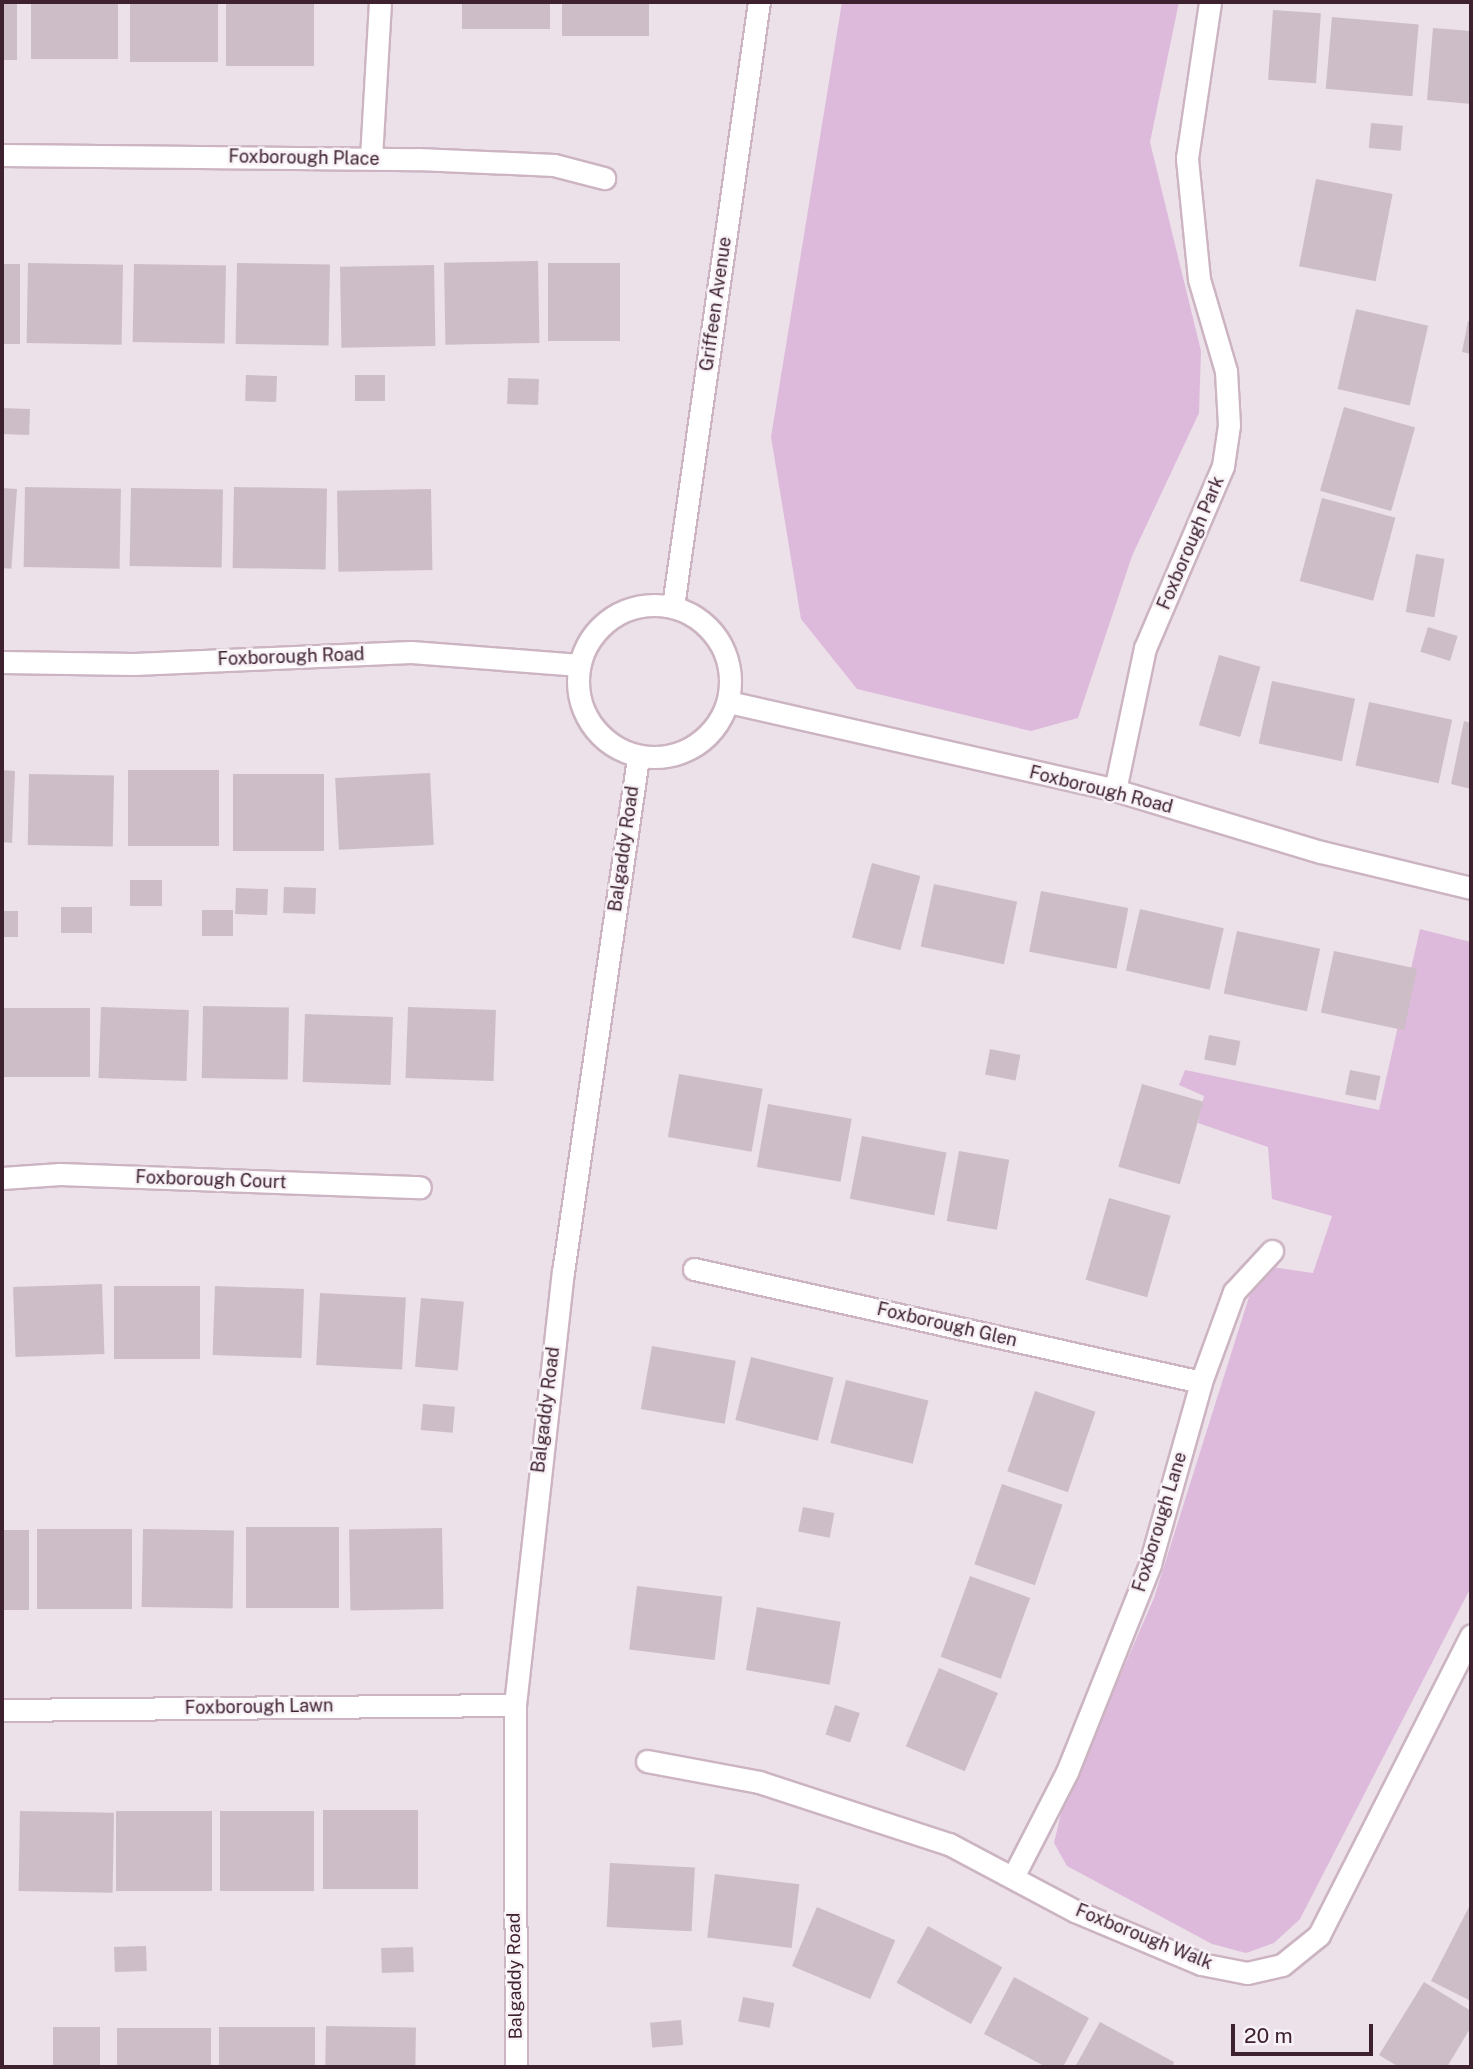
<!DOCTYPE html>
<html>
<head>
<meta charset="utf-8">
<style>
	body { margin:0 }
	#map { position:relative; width:1473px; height:2069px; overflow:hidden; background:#ece1e8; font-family:"Public Sans",sans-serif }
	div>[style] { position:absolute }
	.green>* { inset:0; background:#ddbadc }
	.building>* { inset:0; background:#cdbdc7; transform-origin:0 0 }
	.roads { filter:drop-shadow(2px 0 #ccb4c2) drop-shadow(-2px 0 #ccb4c2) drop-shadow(0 2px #ccb4c2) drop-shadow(0 -2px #ccb4c2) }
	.street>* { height:21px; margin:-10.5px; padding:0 10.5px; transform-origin:10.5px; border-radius:10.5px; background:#fff }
	.secondary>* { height:21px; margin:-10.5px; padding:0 10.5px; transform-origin:10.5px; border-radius:10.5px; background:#fff }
	.secondary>.ring { margin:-10.5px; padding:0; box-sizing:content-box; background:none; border:21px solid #fff; border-radius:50% }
	span { translate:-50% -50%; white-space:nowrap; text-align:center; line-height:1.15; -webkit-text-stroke:5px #f8f2f7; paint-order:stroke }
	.street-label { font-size:18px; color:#3d212f }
	.frame { position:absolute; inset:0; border:4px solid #3d212f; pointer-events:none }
	.scale { position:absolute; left:1231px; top:2024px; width:142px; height:32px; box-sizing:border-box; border:4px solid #3d212f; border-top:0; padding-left:9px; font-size:21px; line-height:24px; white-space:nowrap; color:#3d212f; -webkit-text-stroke:5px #f8f2f7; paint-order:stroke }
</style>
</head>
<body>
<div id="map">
	<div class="green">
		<div style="clip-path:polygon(842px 2px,1179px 2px,1150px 142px,1201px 351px,1199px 413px,1132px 556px,1078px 718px,1031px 731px,857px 689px,801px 619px,771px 437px)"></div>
		<div style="clip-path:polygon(1420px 929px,1471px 942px,1471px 1587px,1300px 1919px,1274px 1943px,1246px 1953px,1212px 1944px,1067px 1866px,1054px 1843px,1062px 1809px,1154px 1598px,1254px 1281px,1272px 1267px,1313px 1273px,1332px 1216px,1272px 1199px,1268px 1147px,1198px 1123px,1204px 1096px,1179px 1085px,1185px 1070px,1379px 1110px)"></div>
	</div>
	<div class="building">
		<div style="left:2px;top:2px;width:15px;height:58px"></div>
		<div style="left:31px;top:2px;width:87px;height:57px"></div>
		<div style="left:130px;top:2px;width:88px;height:60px"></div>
		<div style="left:226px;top:2px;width:88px;height:64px"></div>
		<div style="left:462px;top:2px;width:88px;height:27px"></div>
		<div style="left:562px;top:2px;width:87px;height:34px"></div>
		<div style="left:1273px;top:10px;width:48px;height:70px;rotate:4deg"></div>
		<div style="left:1332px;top:17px;width:87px;height:72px;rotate:5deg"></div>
		<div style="clip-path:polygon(1433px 28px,1471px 31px,1471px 104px,1427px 100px)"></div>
		<div style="left:1371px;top:123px;width:32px;height:25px;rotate:5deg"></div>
		<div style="left:1316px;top:179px;width:78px;height:89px;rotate:11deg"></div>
		<div style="left:538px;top:261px;width:82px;height:94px;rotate:89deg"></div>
		<div style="left:28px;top:263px;width:95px;height:80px;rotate:1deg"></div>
		<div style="left:237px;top:263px;width:93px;height:81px;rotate:1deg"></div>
		<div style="left:548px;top:263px;width:72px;height:78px"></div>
		<div style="left:2px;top:264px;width:18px;height:80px"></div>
		<div style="left:134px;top:264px;width:92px;height:78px;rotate:1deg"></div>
		<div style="left:434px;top:265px;width:81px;height:94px;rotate:89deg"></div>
		<div style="left:1356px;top:309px;width:74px;height:82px;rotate:13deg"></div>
		<div style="clip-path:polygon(1468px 321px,1471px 322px,1471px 354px,1462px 352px)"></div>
		<div style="left:246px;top:375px;width:31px;height:26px;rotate:2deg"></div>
		<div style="left:355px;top:375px;width:30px;height:26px"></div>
		<div style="left:508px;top:378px;width:31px;height:26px;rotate:2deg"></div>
		<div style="left:1344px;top:407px;width:74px;height:87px;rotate:16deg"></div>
		<div style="left:2px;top:408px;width:28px;height:26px;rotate:2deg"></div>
		<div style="left:25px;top:487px;width:96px;height:80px;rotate:1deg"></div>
		<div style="left:234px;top:487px;width:93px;height:81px;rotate:1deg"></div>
		<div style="left:2px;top:488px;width:15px;height:80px;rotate:4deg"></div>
		<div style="left:131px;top:488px;width:92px;height:78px;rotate:1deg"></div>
		<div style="left:431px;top:489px;width:81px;height:94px;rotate:89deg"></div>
		<div style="left:1322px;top:498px;width:76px;height:86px;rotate:15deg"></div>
		<div style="left:1416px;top:554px;width:29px;height:59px;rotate:10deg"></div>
		<div style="left:1428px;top:627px;width:31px;height:26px;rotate:17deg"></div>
		<div style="left:1219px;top:655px;width:43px;height:73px;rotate:16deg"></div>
		<div style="left:1272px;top:681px;width:85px;height:64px;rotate:12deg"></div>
		<div style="left:1369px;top:702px;width:85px;height:65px;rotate:12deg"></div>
		<div style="clip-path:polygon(1464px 721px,1471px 723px,1471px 789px,1451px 784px)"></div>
		<div style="clip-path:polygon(2px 770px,15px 771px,12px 843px,2px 842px)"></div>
		<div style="left:219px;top:770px;width:76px;height:91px;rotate:90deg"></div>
		<div style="left:430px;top:773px;width:72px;height:95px;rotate:87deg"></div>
		<div style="left:29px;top:774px;width:85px;height:71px;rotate:1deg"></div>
		<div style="left:233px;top:774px;width:91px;height:77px"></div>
		<div style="left:872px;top:863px;width:50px;height:77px;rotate:15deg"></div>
		<div style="left:130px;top:880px;width:32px;height:26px"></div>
		<div style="left:934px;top:884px;width:85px;height:64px;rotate:12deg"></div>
		<div style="left:284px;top:887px;width:32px;height:26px;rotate:2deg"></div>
		<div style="left:236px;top:888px;width:32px;height:26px;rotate:2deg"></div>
		<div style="left:1041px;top:891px;width:89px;height:62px;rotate:11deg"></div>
		<div style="left:61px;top:907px;width:31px;height:26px"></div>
		<div style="left:1140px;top:909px;width:86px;height:63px;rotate:13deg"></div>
		<div style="left:202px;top:910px;width:31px;height:26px"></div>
		<div style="left:2px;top:911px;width:16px;height:26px"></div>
		<div style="left:1237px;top:931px;width:85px;height:64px;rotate:12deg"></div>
		<div style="left:1334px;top:951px;width:85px;height:63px;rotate:12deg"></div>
		<div style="left:203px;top:1006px;width:86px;height:72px;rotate:1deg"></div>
		<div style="left:101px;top:1007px;width:88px;height:71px;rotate:2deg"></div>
		<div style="left:408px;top:1007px;width:88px;height:71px;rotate:2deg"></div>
		<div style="left:2px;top:1008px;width:88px;height:69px"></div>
		<div style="left:305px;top:1014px;width:88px;height:68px;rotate:2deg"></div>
		<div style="left:1209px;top:1035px;width:32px;height:25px;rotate:11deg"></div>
		<div style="left:990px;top:1049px;width:31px;height:26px;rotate:11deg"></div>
		<div style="left:1350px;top:1070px;width:31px;height:25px;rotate:11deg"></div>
		<div style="left:679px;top:1074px;width:85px;height:64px;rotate:10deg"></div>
		<div style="left:1142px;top:1084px;width:64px;height:86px;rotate:16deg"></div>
		<div style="left:768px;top:1104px;width:85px;height:64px;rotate:10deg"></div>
		<div style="left:862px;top:1136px;width:86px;height:64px;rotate:11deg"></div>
		<div style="left:959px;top:1151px;width:51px;height:71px;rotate:10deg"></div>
		<div style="left:1109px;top:1198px;width:64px;height:85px;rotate:16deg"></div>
		<div style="left:102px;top:1284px;width:70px;height:89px;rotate:88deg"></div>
		<div style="left:114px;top:1286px;width:86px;height:73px"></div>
		<div style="left:215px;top:1286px;width:89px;height:69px;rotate:2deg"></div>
		<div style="left:320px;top:1293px;width:86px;height:72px;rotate:3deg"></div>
		<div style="left:421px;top:1298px;width:43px;height:69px;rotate:5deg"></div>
		<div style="left:652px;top:1346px;width:85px;height:64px;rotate:10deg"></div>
		<div style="left:751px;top:1357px;width:85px;height:65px;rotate:14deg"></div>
		<div style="left:846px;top:1380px;width:85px;height:65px;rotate:14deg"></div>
		<div style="left:1035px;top:1391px;width:64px;height:85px;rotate:19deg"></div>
		<div style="left:423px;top:1404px;width:32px;height:26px;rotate:5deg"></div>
		<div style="left:1002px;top:1484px;width:64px;height:85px;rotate:19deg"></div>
		<div style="left:803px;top:1507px;width:32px;height:25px;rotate:11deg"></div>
		<div style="left:246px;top:1527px;width:93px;height:81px"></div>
		<div style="left:442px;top:1528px;width:81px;height:93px;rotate:89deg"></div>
		<div style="left:37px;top:1529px;width:95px;height:80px"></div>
		<div style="left:143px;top:1529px;width:91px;height:78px;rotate:1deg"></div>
		<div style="left:2px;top:1530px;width:27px;height:80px"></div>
		<div style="left:970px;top:1576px;width:64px;height:86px;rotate:20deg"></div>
		<div style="left:637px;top:1586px;width:86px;height:64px;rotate:7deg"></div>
		<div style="left:757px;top:1607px;width:85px;height:64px;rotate:10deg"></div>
		<div style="left:939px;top:1668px;width:64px;height:85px;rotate:23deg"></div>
		<div style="left:835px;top:1705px;width:26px;height:31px;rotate:18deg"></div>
		<div style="left:323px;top:1810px;width:95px;height:79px"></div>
		<div style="left:20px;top:1811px;width:94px;height:80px;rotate:1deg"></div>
		<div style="left:116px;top:1811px;width:96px;height:80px"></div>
		<div style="left:220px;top:1811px;width:94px;height:80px"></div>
		<div style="left:610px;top:1863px;width:85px;height:64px;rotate:3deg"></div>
		<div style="left:715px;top:1874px;width:85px;height:64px;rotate:7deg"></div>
		<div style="clip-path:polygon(1471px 1903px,1471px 2001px,1431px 1981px)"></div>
		<div style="left:817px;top:1907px;width:85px;height:64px;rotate:23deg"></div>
		<div style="left:928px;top:1926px;width:85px;height:65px;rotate:29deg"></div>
		<div style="left:146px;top:1946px;width:25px;height:32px;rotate:88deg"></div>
		<div style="left:413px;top:1947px;width:25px;height:32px;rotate:88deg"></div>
		<div style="clip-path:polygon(1014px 1977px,1089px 2018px,1063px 2067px,1046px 2067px,984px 2034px)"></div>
		<div style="clip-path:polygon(1424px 1982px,1471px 2011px,1471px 2027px,1447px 2067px,1399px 2067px,1379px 2055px)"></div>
		<div style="left:743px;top:1997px;width:32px;height:25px;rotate:11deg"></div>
		<div style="left:681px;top:2020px;width:25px;height:31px;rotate:85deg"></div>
		<div style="clip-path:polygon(1100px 2022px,1174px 2062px,1172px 2067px,1075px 2067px)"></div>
		<div style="left:326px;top:2026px;width:90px;height:41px;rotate:1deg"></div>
		<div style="left:53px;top:2027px;width:47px;height:40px"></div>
		<div style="left:219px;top:2027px;width:96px;height:40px"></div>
		<div style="left:117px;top:2028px;width:94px;height:39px"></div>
	</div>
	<div class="roads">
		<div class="street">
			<div style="left:2px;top:155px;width:416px;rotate:0.6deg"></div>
			<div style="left:418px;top:159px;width:136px;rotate:2.5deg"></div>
			<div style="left:554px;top:165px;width:52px;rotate:14.6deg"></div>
			<div style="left:371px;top:158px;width:156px;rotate:-86.7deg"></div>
			<div style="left:2px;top:662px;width:132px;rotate:0.9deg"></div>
			<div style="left:134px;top:664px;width:277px;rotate:-2.5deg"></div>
			<div style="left:411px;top:652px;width:169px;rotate:4.4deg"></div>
			<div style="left:729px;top:702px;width:396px;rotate:12.8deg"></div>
			<div style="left:1115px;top:790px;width:215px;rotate:16.8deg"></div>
			<div style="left:1321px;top:852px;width:154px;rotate:13.5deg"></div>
			<div style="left:1115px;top:790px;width:145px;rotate:-78.1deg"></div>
			<div style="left:1145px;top:648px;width:198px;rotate:-66.8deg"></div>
			<div style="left:1223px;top:466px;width:41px;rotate:-81.7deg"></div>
			<div style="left:1229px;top:425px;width:54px;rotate:-93.2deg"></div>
			<div style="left:1226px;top:371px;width:96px;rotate:-106.4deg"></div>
			<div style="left:1199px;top:279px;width:122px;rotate:-95.7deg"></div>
			<div style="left:1187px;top:158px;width:158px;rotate:-81.6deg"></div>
			<div style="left:2px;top:1178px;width:58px;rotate:-3.9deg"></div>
			<div style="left:60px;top:1174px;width:360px;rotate:2.1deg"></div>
			<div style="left:694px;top:1269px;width:519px;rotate:12.56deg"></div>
			<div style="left:2px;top:1710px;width:513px;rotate:-0.56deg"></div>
			<div style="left:647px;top:1761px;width:114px;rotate:10.6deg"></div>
			<div style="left:759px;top:1782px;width:200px;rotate:18.1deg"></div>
			<div style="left:949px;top:1844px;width:143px;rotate:28deg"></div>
			<div style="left:1075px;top:1911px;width:137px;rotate:22.8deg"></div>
			<div style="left:1201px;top:1964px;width:47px;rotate:11.1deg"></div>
			<div style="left:1247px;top:1973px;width:36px;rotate:-13deg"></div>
			<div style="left:1282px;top:1965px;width:48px;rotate:-39deg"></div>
			<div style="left:1319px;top:1935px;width:336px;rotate:-63.1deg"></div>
			<div style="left:1014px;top:1875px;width:116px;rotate:-62.8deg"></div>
			<div style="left:1067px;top:1772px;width:224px;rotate:-68.2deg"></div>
			<div style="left:1150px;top:1564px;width:189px;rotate:-74.3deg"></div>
			<div style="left:1201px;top:1382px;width:96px;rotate:-69.9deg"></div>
			<div style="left:1234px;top:1292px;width:56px;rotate:-47.2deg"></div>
		</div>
		<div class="secondary">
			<div class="ring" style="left:578px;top:605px;width:131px;height:131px"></div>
			<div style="left:673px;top:606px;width:610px;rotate:-81.9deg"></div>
			<div style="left:516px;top:2067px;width:362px;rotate:-90.2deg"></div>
			<div style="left:515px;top:1705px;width:436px;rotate:-83.7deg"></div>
			<div style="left:563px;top:1272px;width:519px;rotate:-81.7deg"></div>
		</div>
	</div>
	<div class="street-label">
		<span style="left:304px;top:158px;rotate:1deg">Foxborough Place</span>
		<span style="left:716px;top:304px;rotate:-82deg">Griffeen Avenue</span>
		<span style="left:1191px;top:543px;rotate:-67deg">Foxborough Park</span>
		<span style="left:291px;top:657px;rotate:-2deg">Foxborough Road</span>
		<span style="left:1101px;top:790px;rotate:14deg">Foxborough Road</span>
		<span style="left:624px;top:849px;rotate:-82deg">Balgaddy Road</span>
		<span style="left:211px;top:1180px;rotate:2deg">Foxborough Court</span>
		<span style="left:947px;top:1325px;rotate:13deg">Foxborough Glen</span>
		<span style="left:546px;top:1410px;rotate:-83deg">Balgaddy Road</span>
		<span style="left:1160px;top:1522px;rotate:-73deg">Foxborough Lane</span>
		<span style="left:259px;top:1707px;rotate:-1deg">Foxborough Lawn</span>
		<span style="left:1144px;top:1937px;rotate:22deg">Foxborough Walk</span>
		<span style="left:515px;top:1976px;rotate:-91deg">Balgaddy Road</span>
	</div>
	<div class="frame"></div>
	<div class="scale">20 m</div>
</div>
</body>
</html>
